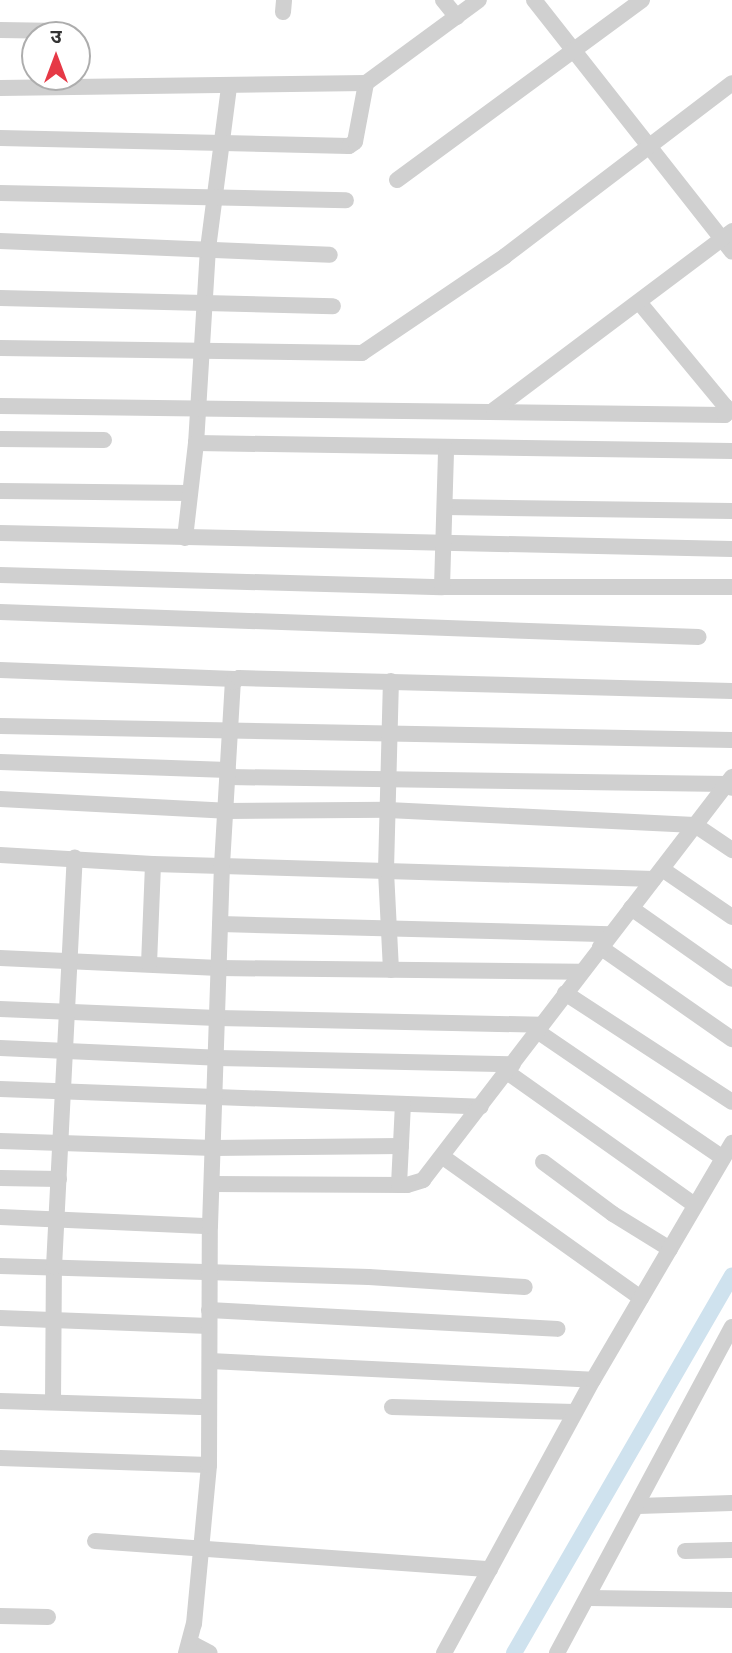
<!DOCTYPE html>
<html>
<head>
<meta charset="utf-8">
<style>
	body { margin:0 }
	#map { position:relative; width:732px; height:1653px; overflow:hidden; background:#fff; font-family:Roboto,"Noto Sans Devanagari",sans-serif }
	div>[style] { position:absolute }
	.canal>* { height:16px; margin:-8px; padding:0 8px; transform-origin:8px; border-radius:8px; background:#cfe2ee }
	.minor>* { height:16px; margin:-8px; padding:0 8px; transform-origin:8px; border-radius:8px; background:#d0d0d0 }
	span { translate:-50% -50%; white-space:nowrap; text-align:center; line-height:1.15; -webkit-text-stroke:7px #fff; paint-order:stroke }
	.north { position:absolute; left:21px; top:21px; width:70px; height:70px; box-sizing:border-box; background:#fff; border:2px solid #adadad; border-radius:50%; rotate:0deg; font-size:19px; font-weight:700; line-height:28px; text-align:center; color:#333 }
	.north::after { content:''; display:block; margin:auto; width:24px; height:32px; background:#e63946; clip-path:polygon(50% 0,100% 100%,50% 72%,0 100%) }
</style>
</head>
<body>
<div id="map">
	<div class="canal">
		<div style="left:514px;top:1653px;width:436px;rotate:-60deg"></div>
	</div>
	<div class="minor">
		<div style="left:443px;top:0;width:22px;rotate:51deg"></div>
		<div style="left:534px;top:0;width:320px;rotate:51.8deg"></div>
		<div style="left:283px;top:12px;width:12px;rotate:-85deg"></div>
		<div style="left:0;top:30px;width:63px;rotate:0.9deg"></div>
		<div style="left:229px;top:87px;width:162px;rotate:97.4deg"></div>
		<div style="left:208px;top:248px;width:195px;rotate:93.5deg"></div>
		<div style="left:196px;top:443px;width:536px;rotate:0.86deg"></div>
		<div style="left:0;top:88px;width:366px;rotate:-0.8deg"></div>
		<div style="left:0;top:138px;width:349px;rotate:1.3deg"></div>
		<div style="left:349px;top:146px;width:7px;rotate:-34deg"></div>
		<div style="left:355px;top:142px;width:60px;rotate:-79.4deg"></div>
		<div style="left:366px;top:83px;width:140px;rotate:-36.3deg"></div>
		<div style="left:397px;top:180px;width:304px;rotate:-36.3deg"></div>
		<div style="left:0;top:193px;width:346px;rotate:1.2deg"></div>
		<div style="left:0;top:241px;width:330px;rotate:2.4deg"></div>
		<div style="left:0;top:298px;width:333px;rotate:1.4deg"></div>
		<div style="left:0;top:348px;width:362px;rotate:0.8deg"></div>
		<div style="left:362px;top:353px;width:173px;rotate:-34.1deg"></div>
		<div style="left:505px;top:256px;width:285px;rotate:-37.3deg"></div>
		<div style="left:0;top:406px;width:725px;rotate:0.71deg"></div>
		<div style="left:725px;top:415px;width:9px;rotate:-90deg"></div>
		<div style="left:725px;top:406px;width:135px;rotate:-129.6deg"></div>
		<div style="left:494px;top:410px;width:298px;rotate:-36.9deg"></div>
		<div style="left:0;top:439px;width:104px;rotate:0.6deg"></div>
		<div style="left:0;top:491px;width:188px;rotate:0.6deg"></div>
		<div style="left:445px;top:507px;width:287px;rotate:0.8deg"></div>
		<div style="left:0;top:533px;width:732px;rotate:1.25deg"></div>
		<div style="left:185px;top:538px;width:96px;rotate:-83.4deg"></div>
		<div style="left:0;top:575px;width:442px;rotate:1.6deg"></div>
		<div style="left:442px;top:587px;width:290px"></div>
		<div style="left:442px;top:587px;width:138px;rotate:-88.3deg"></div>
		<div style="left:0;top:612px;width:699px;rotate:2.05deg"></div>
		<div style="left:0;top:670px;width:235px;rotate:2.2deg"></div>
		<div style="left:0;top:726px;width:732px;rotate:1.1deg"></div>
		<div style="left:0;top:762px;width:228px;rotate:2deg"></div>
		<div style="left:228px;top:777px;width:499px;rotate:0.8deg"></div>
		<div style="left:727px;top:784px;width:6px;rotate:39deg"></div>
		<div style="left:0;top:799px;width:226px;rotate:3deg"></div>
		<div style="left:226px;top:811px;width:162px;rotate:-0.4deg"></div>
		<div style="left:388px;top:810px;width:307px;rotate:2.8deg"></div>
		<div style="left:695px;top:825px;width:45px;rotate:34deg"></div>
		<div style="left:0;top:855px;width:153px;rotate:3.4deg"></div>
		<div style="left:153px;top:864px;width:501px;rotate:1.71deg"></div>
		<div style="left:662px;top:869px;width:85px;rotate:34.4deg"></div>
		<div style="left:631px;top:908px;width:123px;rotate:35.1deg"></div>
		<div style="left:220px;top:924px;width:390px;rotate:1.5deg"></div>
		<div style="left:600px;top:947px;width:161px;rotate:34.9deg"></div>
		<div style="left:0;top:958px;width:219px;rotate:2.6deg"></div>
		<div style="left:219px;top:968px;width:361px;rotate:0.6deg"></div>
		<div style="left:149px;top:964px;width:100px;rotate:-87.7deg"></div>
		<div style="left:391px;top:970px;width:100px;rotate:-92.9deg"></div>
		<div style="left:386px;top:870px;width:189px;rotate:-88.5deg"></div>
		<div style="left:565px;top:993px;width:199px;rotate:33.1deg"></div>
		<div style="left:0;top:1009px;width:217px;rotate:2.4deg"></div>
		<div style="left:217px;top:1018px;width:324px;rotate:1.2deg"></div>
		<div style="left:537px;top:1031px;width:225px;rotate:34.3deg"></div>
		<div style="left:0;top:1048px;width:217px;rotate:2.6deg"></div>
		<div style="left:217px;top:1058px;width:296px;rotate:1.2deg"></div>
		<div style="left:507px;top:1072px;width:230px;rotate:35.3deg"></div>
		<div style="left:0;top:1089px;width:481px;rotate:2.1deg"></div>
		<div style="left:0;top:1141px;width:214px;rotate:1.9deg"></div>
		<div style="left:214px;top:1148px;width:187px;rotate:-0.6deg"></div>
		<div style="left:443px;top:1157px;width:243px;rotate:35.5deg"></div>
		<div style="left:543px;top:1162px;width:87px;rotate:36.6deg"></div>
		<div style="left:613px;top:1214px;width:67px;rotate:31.6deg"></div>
		<div style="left:0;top:1178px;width:59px;rotate:1deg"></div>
		<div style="left:213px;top:1184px;width:194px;rotate:0.3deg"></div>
		<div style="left:407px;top:1185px;width:17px;rotate:-17deg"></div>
		<div style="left:423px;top:1180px;width:508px;rotate:-52.52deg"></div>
		<div style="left:399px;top:1185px;width:81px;rotate:-87.2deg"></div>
		<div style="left:0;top:1217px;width:210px;rotate:2.5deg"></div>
		<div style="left:0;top:1266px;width:369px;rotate:1.7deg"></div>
		<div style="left:369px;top:1277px;width:156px;rotate:3.7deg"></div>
		<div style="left:209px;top:1310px;width:349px;rotate:3.1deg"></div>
		<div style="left:0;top:1318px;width:209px;rotate:2.2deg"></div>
		<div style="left:210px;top:1361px;width:383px;rotate:2.8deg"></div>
		<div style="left:0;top:1401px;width:208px;rotate:1.7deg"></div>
		<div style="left:53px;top:1402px;width:135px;rotate:-89.6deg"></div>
		<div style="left:54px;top:1267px;width:410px;rotate:-87.1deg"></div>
		<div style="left:392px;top:1407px;width:183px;rotate:1.6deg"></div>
		<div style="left:0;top:1458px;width:209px;rotate:1.9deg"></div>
		<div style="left:638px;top:1506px;width:94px;rotate:-1.8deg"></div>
		<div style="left:95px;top:1541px;width:396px;rotate:4.1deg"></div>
		<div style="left:685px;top:1551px;width:47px;rotate:-1.2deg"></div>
		<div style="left:589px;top:1598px;width:143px;rotate:0.8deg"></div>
		<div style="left:0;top:1616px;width:48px;rotate:1.2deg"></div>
		<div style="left:191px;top:1643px;width:21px;rotate:28deg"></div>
		<div style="left:186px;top:1653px;width:30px;rotate:-75deg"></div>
		<div style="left:194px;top:1624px;width:160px;rotate:-84.6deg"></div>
		<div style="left:209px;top:1465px;width:239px;rotate:-89.8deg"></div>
		<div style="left:210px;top:1226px;width:361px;rotate:-88.1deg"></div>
		<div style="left:222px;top:865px;width:183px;rotate:-86.6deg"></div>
		<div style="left:233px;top:682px;width:7px;rotate:-34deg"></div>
		<div style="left:239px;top:678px;width:493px;rotate:1.5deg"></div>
		<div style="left:444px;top:1653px;width:311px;rotate:-61.4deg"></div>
		<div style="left:593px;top:1380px;width:275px;rotate:-59.6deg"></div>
		<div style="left:557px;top:1653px;width:370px;rotate:-61.8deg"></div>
	</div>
	<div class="north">उ</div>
</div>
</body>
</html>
